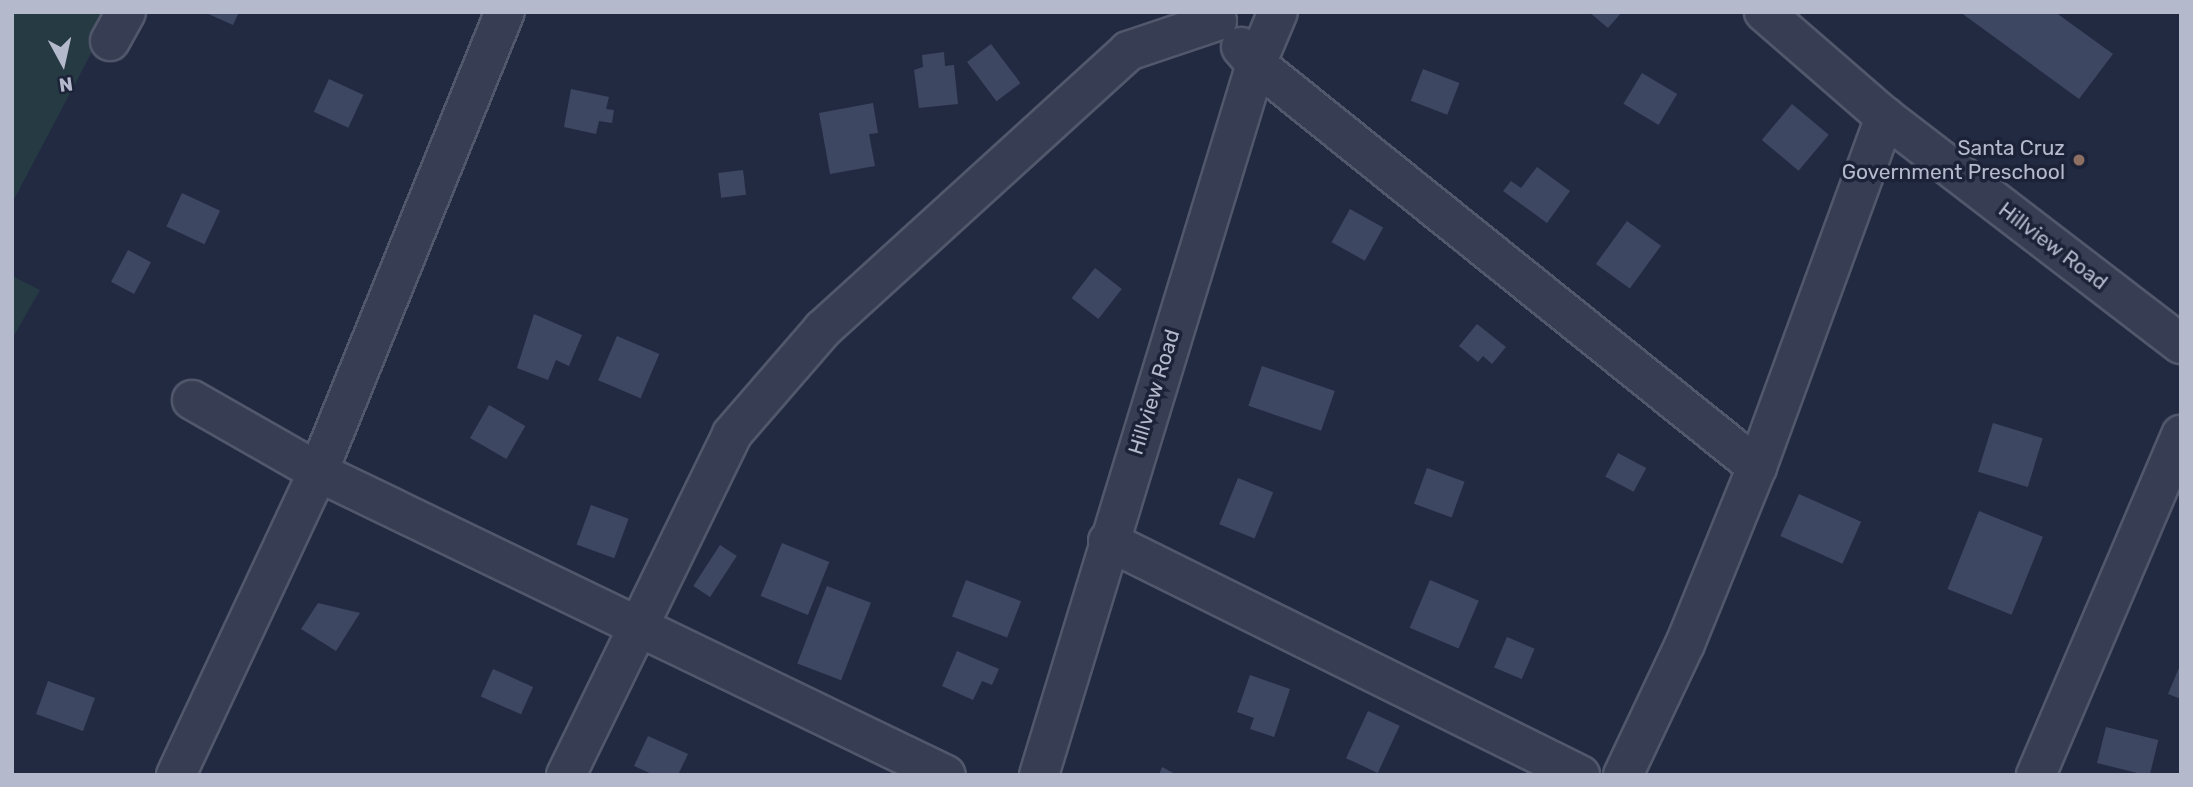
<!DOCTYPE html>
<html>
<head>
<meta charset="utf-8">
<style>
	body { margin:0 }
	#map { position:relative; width:2193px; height:787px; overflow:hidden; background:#222a42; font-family:Rubik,sans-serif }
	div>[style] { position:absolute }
	.green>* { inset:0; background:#253a43 }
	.building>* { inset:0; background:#3e4762; transform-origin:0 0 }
	.roads { filter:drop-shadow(2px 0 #52586c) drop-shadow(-2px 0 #52586c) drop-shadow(0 2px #52586c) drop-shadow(0 -2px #52586c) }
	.minor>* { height:38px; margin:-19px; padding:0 19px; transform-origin:19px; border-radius:19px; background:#373d52 }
	.dots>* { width:19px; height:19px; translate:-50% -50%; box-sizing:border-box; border:4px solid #1c2237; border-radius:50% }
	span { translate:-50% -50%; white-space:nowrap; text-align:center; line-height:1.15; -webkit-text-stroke:7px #1c2237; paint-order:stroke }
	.poi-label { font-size:21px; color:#b4b9cc }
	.right { translate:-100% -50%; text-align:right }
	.street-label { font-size:21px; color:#b4b9cc }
	.frame { position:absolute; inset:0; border:14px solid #b4b9cc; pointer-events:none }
	.north { position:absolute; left:28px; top:28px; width:70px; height:70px; -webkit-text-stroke:5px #1c2237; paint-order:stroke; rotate:172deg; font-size:19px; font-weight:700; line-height:28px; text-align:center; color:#b4b9cc }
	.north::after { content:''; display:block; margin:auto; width:24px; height:32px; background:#b4b9cc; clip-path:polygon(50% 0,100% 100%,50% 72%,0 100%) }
</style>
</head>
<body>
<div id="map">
	<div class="green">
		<div style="clip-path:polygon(12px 12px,113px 12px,12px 203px)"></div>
		<div style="clip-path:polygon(12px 276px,40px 290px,12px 339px)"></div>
	</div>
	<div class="building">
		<div style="clip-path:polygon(204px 12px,239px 12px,233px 25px)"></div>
		<div style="clip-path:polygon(1589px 12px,1622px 12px,1608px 28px)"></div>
		<div style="clip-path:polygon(1960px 12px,2055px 12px,2113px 54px,2079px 99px)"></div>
		<div style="left:991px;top:44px;width:49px;height:30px;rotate:53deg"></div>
		<div style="clip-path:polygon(944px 52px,945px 66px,954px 65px,958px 104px,919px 108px,914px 70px,923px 67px,922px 55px)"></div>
		<div style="left:1423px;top:69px;width:39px;height:34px;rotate:21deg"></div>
		<div style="left:1642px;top:73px;width:41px;height:36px;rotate:31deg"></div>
		<div style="left:329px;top:79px;width:38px;height:36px;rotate:25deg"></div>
		<div style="clip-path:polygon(571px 89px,609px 97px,606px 109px,614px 110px,612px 123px,599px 121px,596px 134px,564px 127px)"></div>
		<div style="clip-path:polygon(873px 103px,878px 133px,869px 134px,875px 166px,830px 174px,819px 113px)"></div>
		<div style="left:1792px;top:104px;width:48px;height:47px;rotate:40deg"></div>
		<div style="clip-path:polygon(1537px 167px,1570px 191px,1547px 223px,1503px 191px,1511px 181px,1521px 188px)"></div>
		<div style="left:743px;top:170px;width:25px;height:25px;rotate:83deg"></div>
		<div style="left:182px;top:193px;width:42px;height:37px;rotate:25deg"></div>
		<div style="left:1350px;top:209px;width:38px;height:38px;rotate:29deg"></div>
		<div style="left:1627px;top:221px;width:42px;height:53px;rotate:36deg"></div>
		<div style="left:128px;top:250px;width:26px;height:36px;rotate:28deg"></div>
		<div style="left:1095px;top:268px;width:34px;height:38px;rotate:38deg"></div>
		<div style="clip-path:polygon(534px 314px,582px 335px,569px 366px,556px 360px,548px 380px,517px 368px)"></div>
		<div style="clip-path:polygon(1477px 324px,1506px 347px,1492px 364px,1483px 356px,1478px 362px,1459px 346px)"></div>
		<div style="left:617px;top:336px;width:46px;height:48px;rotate:23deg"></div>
		<div style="left:1262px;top:366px;width:77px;height:42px;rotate:19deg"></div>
		<div style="left:489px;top:405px;width:42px;height:38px;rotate:30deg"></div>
		<div style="left:1993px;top:423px;width:52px;height:51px;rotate:17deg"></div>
		<div style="left:1618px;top:453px;width:32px;height:27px;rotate:28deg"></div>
		<div style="left:1427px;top:468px;width:40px;height:38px;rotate:20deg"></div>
		<div style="left:1238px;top:478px;width:38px;height:50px;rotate:22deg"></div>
		<div style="left:1799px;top:494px;width:68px;height:46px;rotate:24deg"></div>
		<div style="left:591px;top:505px;width:40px;height:42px;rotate:20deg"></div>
		<div style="left:1979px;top:511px;width:69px;height:84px;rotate:22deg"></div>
		<div style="left:782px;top:543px;width:51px;height:57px;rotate:22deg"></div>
		<div style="left:720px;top:545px;width:20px;height:49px;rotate:33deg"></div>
		<div style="left:966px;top:580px;width:59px;height:39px;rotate:21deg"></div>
		<div style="left:1430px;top:580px;width:53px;height:52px;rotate:23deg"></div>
		<div style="left:827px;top:586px;width:47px;height:83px;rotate:21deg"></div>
		<div style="clip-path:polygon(318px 603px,360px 613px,336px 651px,301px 629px)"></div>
		<div style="left:1507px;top:637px;width:30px;height:33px;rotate:23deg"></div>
		<div style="clip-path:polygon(957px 651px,999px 669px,992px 685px,982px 681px,973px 700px,942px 686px)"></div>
		<div style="clip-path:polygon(2181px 663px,2181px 699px,2168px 694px)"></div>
		<div style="left:493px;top:669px;width:44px;height:30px;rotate:24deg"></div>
		<div style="clip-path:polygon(1250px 675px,1290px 689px,1274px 737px,1250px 729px,1254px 718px,1237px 712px)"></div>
		<div style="left:48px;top:681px;width:50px;height:35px;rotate:20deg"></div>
		<div style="left:1368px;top:711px;width:35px;height:52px;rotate:25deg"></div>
		<div style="left:2106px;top:727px;width:54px;height:37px;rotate:14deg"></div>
		<div style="clip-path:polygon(648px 736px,688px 754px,678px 775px,654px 775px,634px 766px)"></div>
		<div style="clip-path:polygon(1162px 767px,1177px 775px,1159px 775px)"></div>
	</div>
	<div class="roads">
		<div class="minor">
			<div style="left:1764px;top:12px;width:160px;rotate:41deg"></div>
			<div style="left:1885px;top:117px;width:373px;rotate:37.5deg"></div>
			<div style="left:110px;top:41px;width:33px;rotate:-61deg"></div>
			<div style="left:1241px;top:47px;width:23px;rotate:49deg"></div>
			<div style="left:1256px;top:64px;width:643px;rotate:38.81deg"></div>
			<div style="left:192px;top:400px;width:145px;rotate:29.7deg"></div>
			<div style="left:318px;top:472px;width:697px;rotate:25.76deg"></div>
			<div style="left:1108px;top:541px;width:527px;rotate:26.37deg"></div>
			<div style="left:176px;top:775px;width:335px;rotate:-64.9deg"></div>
			<div style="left:318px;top:472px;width:497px;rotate:-67.9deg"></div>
			<div style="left:566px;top:775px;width:379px;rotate:-64deg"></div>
			<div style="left:732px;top:434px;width:139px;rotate:-49.1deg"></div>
			<div style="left:823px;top:329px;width:413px;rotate:-42.3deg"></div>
			<div style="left:1128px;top:51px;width:94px;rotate:-18.6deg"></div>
			<div style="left:1039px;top:775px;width:743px;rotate:-73.03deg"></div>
			<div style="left:1256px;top:64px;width:56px;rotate:-67.1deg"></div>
			<div style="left:1623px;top:775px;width:145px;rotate:-64.7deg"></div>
			<div style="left:1685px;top:644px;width:191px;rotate:-67.9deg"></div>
			<div style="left:1757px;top:467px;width:373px;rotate:-69.9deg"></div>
			<div style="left:2036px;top:775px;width:370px;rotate:-66.9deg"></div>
		</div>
	</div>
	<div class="dots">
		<div style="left:2079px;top:160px;background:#8d6e63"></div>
	</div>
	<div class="poi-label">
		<span class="right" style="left:2065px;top:160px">Santa Cruz<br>Government Preschool</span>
	</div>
	<div class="street-label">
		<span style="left:2053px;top:246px;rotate:37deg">Hillview Road</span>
		<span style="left:1154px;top:392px;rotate:-73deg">Hillview Road</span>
	</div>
	<div class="frame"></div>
	<div class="north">N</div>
</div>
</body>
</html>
